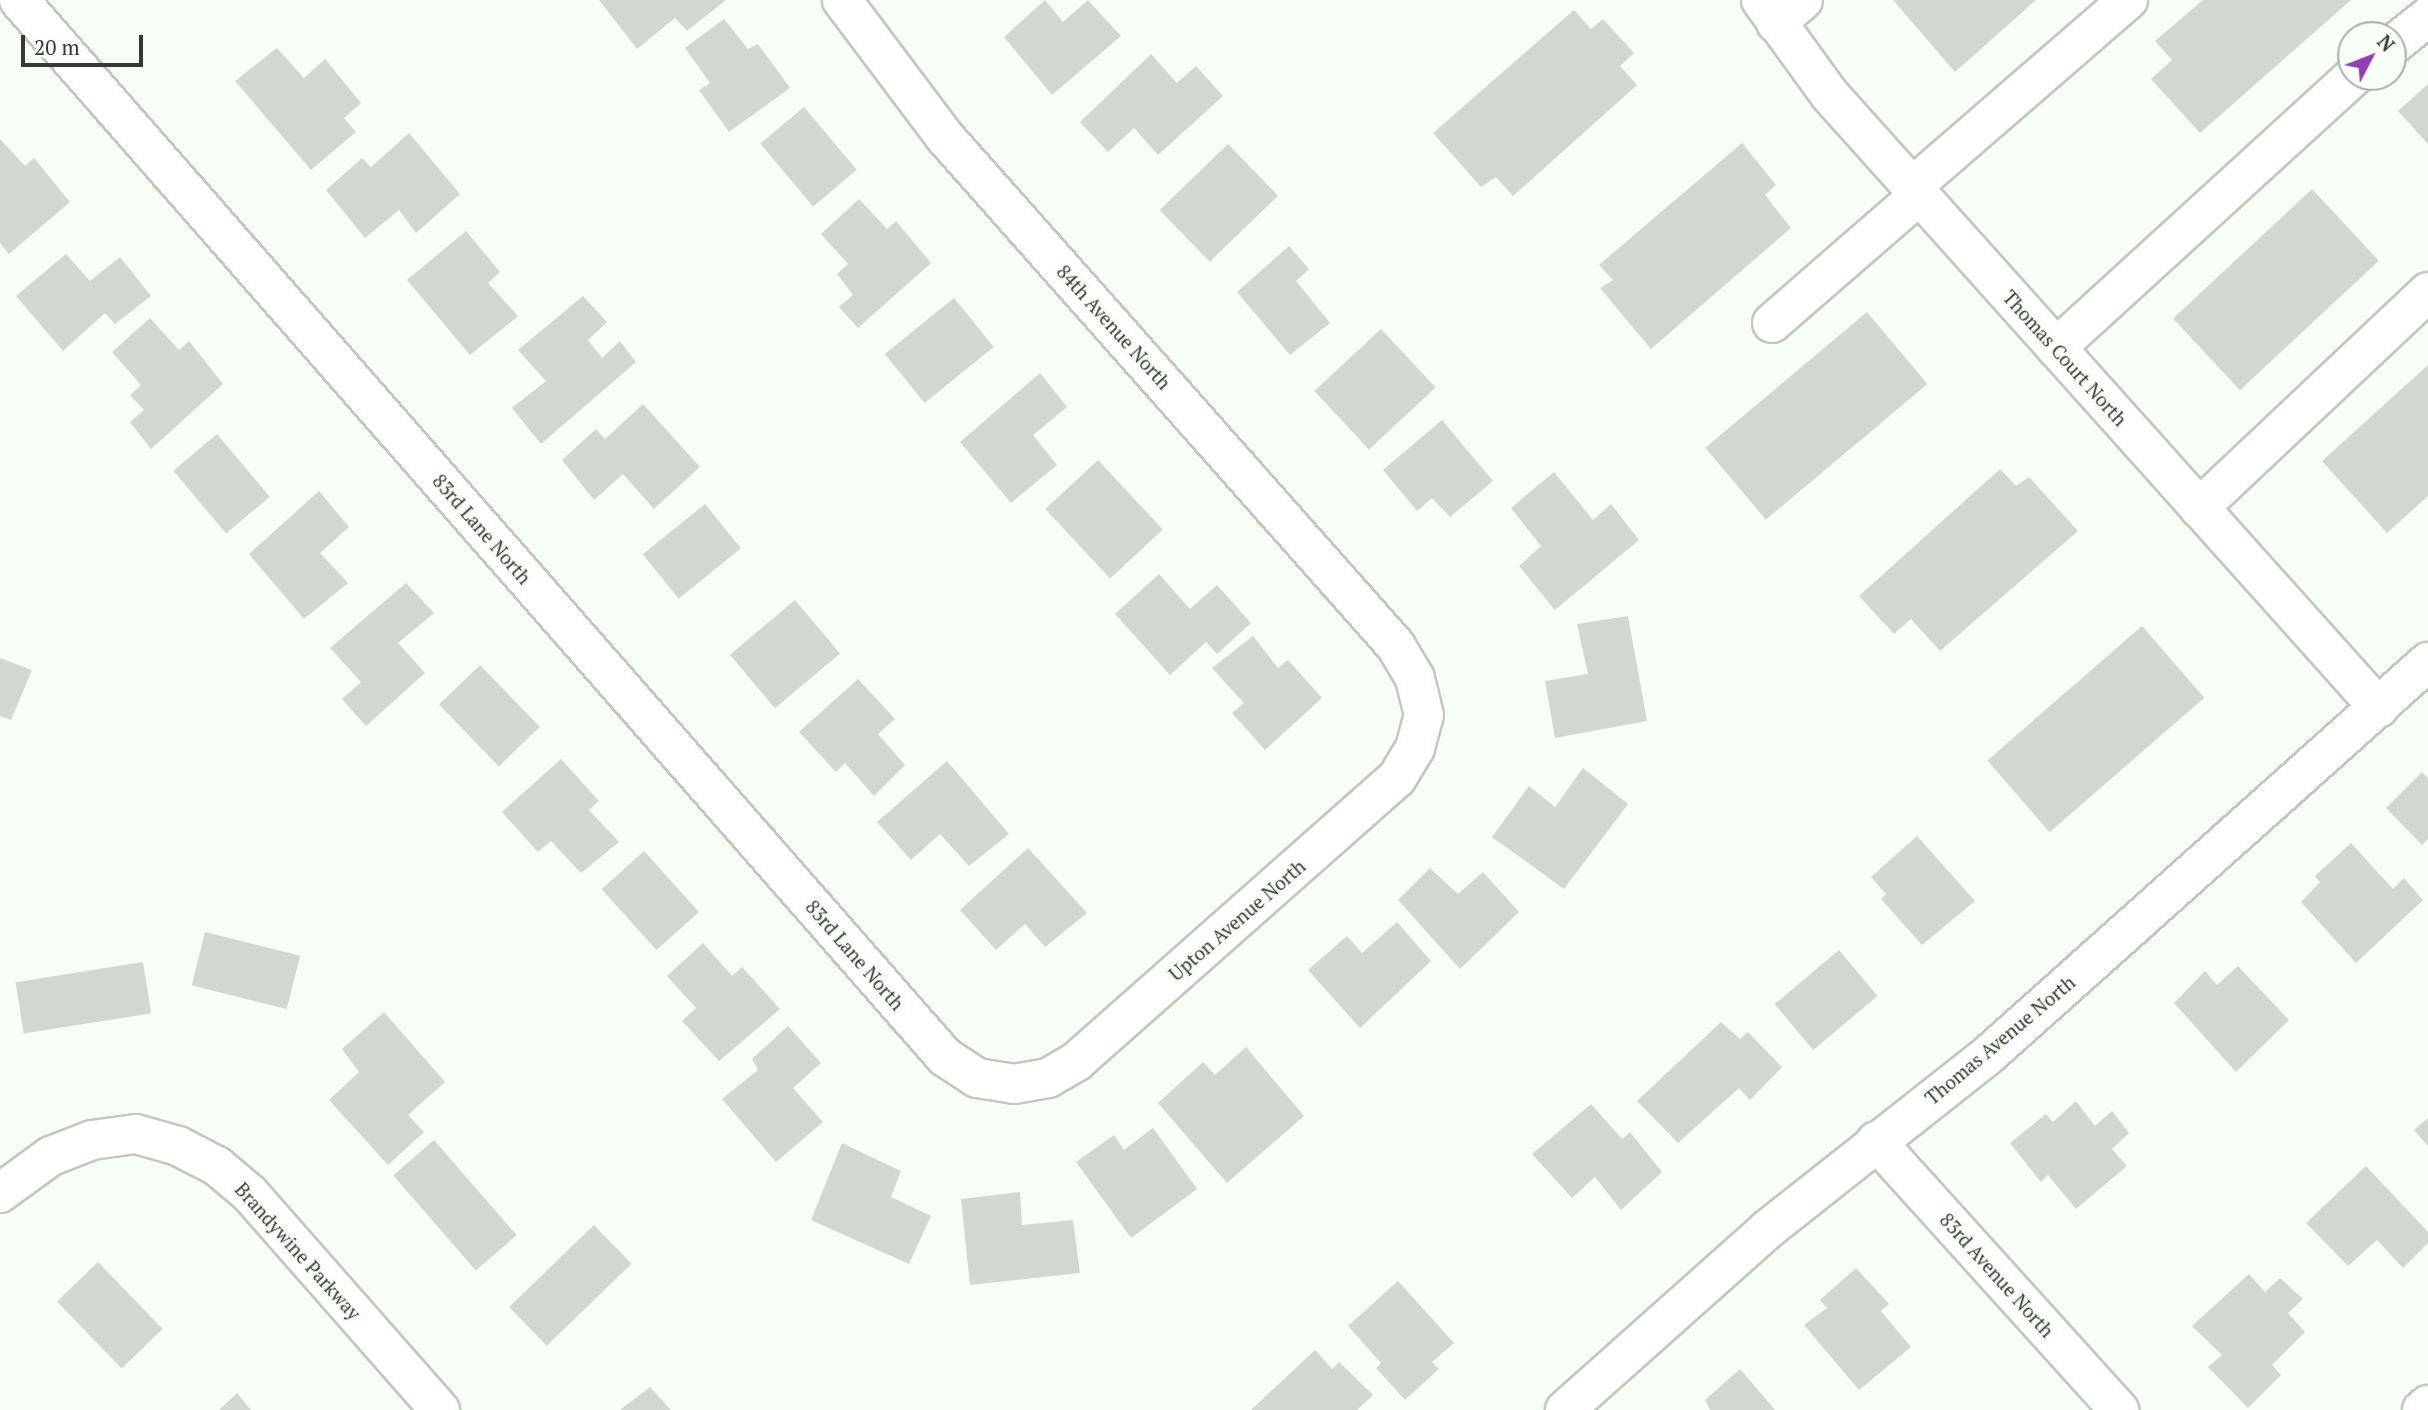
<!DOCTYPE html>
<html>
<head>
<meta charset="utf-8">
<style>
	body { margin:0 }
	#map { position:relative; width:2428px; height:1410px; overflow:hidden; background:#f7fef5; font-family:"PT Serif",serif }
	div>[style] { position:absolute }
	.building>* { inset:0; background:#d1d8cf; transform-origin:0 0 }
	.roads { filter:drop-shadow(2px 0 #c1c8bf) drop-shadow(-2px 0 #c1c8bf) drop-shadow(0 2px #c1c8bf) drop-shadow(0 -2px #c1c8bf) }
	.minor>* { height:38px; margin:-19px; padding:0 19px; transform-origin:19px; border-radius:19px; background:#fff }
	span { translate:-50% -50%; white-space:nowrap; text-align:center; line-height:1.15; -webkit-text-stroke:7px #f7fef5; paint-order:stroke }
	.street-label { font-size:19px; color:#353834 }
	.north { position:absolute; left:2337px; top:21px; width:70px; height:70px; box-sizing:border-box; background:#f7fef5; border:2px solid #a9afa8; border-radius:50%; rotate:48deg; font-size:19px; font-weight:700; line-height:28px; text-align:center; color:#353834 }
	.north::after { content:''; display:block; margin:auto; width:24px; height:32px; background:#913fae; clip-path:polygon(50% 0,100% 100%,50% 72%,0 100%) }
	.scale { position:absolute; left:21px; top:35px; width:122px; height:32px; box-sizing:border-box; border:4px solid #353834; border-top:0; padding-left:9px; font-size:21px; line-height:24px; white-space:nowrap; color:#353834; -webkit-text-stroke:5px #f7fef5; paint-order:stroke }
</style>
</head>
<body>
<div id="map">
	<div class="building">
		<div style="clip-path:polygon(599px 0,726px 0,687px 31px,675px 18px,637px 49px)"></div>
		<div style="clip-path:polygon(1045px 0,1063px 22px,1088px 0,1121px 36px,1052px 95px,1004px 37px)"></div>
		<div style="clip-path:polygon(1893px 0,2036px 0,1955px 72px)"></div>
		<div style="clip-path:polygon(2203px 0,2351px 0,2200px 133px,2151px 79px,2172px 60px,2155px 41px)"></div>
		<div style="clip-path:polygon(1574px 10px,1591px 29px,1603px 19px,1634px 53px,1620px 66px,1637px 85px,1513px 196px,1496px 177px,1481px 187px,1433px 133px)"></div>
		<div style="clip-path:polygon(724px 19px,748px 49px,758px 44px,790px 88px,729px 132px,699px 90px,710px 83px,685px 48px)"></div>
		<div style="clip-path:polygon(277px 48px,304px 78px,325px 59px,361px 103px,344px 118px,356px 132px,311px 170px,235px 81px)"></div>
		<div style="clip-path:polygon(1151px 54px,1177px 83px,1196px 66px,1223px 96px,1158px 155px,1134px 128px,1108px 152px,1080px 122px)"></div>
		<div style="clip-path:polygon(2428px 84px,2428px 144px,2398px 111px)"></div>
		<div style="left:804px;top:107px;width:82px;height:57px;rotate:50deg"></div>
		<div style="clip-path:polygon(409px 133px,460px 194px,416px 233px,399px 210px,365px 238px,326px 190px,362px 158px,371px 167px)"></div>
		<div style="clip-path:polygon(0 139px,25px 166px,34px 158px,70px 202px,9px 254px,0 243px)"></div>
		<div style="clip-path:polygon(1742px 143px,1776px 185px,1765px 195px,1791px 228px,1651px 349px,1600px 288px,1613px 280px,1599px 265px)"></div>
		<div style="left:1228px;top:144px;width:72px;height:95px;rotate:46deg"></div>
		<div style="left:2312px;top:189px;width:98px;height:190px;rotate:47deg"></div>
		<div style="clip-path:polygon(859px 199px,887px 229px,896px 221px,931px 263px,858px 328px,839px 307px,853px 295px,837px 274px,848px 264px,821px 234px)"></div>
		<div style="clip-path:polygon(466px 231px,500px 272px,488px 283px,518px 316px,470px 355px,407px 280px)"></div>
		<div style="clip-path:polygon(1289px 246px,1309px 269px,1296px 281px,1330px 323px,1290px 355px,1237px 292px)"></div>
		<div style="clip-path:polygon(66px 254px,90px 281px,120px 257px,151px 296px,115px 324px,105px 313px,63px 351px,16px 296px)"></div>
		<div style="clip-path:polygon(583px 296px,607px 322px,588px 340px,602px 358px,620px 341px,636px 362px,541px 444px,512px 408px,546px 381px,518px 350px)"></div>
		<div style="left:954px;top:298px;width:63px;height:89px;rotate:51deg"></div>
		<div style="left:1867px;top:312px;width:94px;height:211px;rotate:50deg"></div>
		<div style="clip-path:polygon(150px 318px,179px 350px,189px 341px,223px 384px,151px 449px,130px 422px,144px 410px,130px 395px,141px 385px,112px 352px)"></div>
		<div style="left:1381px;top:329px;width:80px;height:91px;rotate:47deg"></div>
		<div style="clip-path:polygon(2428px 365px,2428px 496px,2387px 533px,2322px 461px)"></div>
		<div style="clip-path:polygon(1040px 373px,1067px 407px,1033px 435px,1057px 465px,1011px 503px,960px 442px)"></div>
		<div style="clip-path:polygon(643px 404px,700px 467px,654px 509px,623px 474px,594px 500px,562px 460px,596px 429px,605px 439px)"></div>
		<div style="clip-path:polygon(1442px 420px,1493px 481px,1450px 517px,1432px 498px,1417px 511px,1383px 470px)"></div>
		<div style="left:217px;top:434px;width:82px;height:57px;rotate:50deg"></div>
		<div style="left:1098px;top:460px;width:95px;height:72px;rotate:47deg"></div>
		<div style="clip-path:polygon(2000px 469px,2016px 486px,2029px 477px,2078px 531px,1940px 651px,1911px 619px,1894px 634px,1859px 596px)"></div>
		<div style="clip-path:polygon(1554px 472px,1593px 520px,1611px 504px,1639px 540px,1555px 610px,1519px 566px,1541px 546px,1511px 508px)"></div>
		<div style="clip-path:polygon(319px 491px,349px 527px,320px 553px,348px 583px,304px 619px,249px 554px)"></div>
		<div style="left:705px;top:504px;width:57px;height:80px;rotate:51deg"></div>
		<div style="clip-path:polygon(1159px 574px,1190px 609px,1217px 585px,1251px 623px,1217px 654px,1206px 642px,1170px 675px,1115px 614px)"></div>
		<div style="clip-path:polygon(406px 583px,434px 613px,398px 643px,425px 673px,366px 726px,342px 699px,361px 682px,330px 648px)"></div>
		<div style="left:795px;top:600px;width:70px;height:85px;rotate:50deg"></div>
		<div style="clip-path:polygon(1628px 616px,1647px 721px,1555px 738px,1545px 681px,1588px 674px,1577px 624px)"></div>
		<div style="left:2142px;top:626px;width:95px;height:205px;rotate:49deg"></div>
		<div style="clip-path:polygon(1253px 636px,1278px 668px,1288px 660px,1322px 698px,1265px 750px,1232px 713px,1244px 703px,1212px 668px)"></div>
		<div style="clip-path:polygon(0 658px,32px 670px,11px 720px,0 716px)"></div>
		<div style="left:480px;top:665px;width:86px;height:57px;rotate:46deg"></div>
		<div style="clip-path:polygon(858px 679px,895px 719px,878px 734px,905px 765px,874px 796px,845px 763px,836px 772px,799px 732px)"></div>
		<div style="clip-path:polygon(561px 759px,599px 801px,589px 810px,619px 842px,581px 873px,551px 841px,538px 852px,502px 812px)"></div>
		<div style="clip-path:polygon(947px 761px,1009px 834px,969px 866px,940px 834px,911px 860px,877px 822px)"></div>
		<div style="clip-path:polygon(1583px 768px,1628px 804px,1564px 889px,1492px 837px,1529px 786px,1555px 807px)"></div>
		<div style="clip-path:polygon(2422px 772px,2428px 778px,2428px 839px,2422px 845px,2386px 808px)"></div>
		<div style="clip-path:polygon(1917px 836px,1975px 901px,1922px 945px,1881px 899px,1886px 894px,1871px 877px)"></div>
		<div style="clip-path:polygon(2351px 843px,2393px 889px,2404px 878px,2423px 900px,2356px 963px,2301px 902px,2320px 882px,2315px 876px)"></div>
		<div style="clip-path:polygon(1028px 848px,1087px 913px,1045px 947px,1025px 924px,996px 950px,960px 910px)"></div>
		<div style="left:644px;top:851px;width:82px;height:57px;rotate:48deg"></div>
		<div style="clip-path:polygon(1430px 868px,1458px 894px,1483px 872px,1519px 912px,1460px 969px,1398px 900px)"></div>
		<div style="clip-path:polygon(1397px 922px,1431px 961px,1360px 1028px,1308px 970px,1347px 936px,1362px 953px)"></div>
		<div style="left:205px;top:932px;width:98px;height:55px;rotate:14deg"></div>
		<div style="clip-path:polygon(703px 943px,732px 976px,742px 967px,780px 1009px,719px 1061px,682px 1021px,696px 1008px,667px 976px)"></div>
		<div style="left:1839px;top:950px;width:60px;height:84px;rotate:50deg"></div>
		<div style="left:143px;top:962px;width:52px;height:129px;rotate:81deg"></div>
		<div style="clip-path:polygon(2238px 966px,2289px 1020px,2236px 1072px,2174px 1003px,2205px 971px,2217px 985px)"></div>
		<div style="clip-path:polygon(384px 1012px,445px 1082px,408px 1115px,424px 1132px,388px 1165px,329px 1100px,359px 1072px,342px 1049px)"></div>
		<div style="clip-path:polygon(1721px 1022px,1740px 1039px,1748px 1032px,1782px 1067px,1750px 1100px,1739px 1088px,1678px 1143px,1637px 1101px)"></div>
		<div style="clip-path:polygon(788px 1026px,821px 1063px,793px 1088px,823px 1122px,776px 1162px,722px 1099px,758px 1070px,752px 1059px)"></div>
		<div style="clip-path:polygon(1246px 1047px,1304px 1116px,1227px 1183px,1158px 1103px,1203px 1062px,1215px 1075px)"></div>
		<div style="clip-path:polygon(2076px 1101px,2095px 1126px,2112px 1111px,2129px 1133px,2112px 1149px,2127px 1166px,2076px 1209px,2048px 1175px,2041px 1182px,2010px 1143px,2046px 1114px,2053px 1122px)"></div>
		<div style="clip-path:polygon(1591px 1104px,1622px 1139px,1630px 1132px,1662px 1172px,1621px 1210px,1595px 1177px,1572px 1198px,1532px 1154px)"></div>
		<div style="clip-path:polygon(2428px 1118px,2428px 1146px,2414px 1130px)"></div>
		<div style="clip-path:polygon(1153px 1128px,1197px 1189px,1131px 1238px,1076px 1162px,1114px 1135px,1124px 1150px)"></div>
		<div style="left:434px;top:1140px;width:126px;height:54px;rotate:49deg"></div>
		<div style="clip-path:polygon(842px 1143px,901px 1171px,891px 1197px,931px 1216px,909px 1264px,811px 1220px)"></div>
		<div style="clip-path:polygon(2366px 1166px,2428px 1232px,2428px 1243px,2403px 1268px,2377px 1240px,2348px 1266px,2306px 1223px)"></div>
		<div style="clip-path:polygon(1020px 1192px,1022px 1225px,1073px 1220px,1080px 1273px,970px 1285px,961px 1199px)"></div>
		<div style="left:594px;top:1225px;width:54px;height:118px;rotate:46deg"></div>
		<div style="left:98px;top:1262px;width:93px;height:57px;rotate:46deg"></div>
		<div style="clip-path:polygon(1856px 1268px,1889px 1304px,1881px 1311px,1911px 1347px,1859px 1390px,1804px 1325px,1827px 1308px,1820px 1300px)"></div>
		<div style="clip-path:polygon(2249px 1274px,2265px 1292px,2280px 1278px,2303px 1299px,2288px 1313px,2305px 1332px,2272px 1365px,2281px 1375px,2248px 1408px,2208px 1367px,2222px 1355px,2192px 1326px)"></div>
		<div style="clip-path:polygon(1398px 1281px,1454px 1343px,1432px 1362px,1439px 1369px,1405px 1400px,1376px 1368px,1381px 1363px,1348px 1326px)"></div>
		<div style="clip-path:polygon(1315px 1350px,1332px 1369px,1339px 1362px,1373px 1395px,1357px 1410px,1251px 1410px)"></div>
		<div style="clip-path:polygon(1740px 1369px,1775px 1410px,1710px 1410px,1705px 1400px)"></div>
		<div style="clip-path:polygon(650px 1387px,671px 1410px,620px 1410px)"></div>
		<div style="clip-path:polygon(237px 1393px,251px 1410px,219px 1410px)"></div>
	</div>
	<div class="roads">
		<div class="minor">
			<div style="left:19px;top:0;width:1405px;rotate:48.78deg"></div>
			<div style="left:945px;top:1057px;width:38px;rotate:33deg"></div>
			<div style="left:977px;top:1078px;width:37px;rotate:9deg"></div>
			<div style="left:1014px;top:1084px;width:35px;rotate:-10deg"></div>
			<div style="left:1048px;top:1078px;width:34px;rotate:-30deg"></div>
			<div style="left:1077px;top:1061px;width:427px;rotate:-41.5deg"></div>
			<div style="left:1397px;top:778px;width:35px;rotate:-59deg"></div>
			<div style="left:1415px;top:748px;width:34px;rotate:-75deg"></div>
			<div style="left:1424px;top:715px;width:38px;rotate:-104deg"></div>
			<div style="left:1415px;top:678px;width:37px;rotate:-121deg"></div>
			<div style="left:1396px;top:646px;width:681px;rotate:-131.55deg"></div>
			<div style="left:944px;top:136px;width:170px;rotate:-126.9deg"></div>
			<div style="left:1761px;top:0;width:116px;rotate:54.1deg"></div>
			<div style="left:1829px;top:94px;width:824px;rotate:48.15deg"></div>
			<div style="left:1776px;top:23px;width:35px;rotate:-40deg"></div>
			<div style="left:2393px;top:45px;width:45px;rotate:-38.7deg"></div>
			<div style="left:1912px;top:187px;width:286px;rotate:-40.9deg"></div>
			<div style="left:1772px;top:323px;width:195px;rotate:-41deg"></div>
			<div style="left:2056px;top:348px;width:402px;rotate:-42.4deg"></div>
			<div style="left:2199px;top:508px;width:315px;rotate:-43.3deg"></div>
			<div style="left:1876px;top:1141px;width:363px;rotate:47.9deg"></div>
			<div style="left:0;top:1193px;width:63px;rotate:-36deg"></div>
			<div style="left:51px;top:1156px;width:44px;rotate:-21.3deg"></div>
			<div style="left:92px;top:1140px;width:44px;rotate:-7.8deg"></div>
			<div style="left:136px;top:1134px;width:44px;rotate:15.9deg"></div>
			<div style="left:178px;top:1146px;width:44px;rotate:27.1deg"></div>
			<div style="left:217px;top:1166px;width:43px;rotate:40.3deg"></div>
			<div style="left:250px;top:1194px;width:288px;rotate:48.7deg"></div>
			<div style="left:1565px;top:1410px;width:272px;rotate:-41.7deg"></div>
			<div style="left:1768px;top:1229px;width:278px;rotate:-38.3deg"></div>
			<div style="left:1986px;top:1057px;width:593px;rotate:-41.79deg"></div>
			<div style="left:2422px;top:1410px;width:8px;rotate:-40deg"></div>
		</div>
	</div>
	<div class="street-label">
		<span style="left:1114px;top:327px;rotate:48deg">84th Avenue North</span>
		<span style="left:2065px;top:358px;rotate:48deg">Thomas Court North</span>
		<span style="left:482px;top:529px;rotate:49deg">83rd Lane North</span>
		<span style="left:1237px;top:920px;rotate:-41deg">Upton Avenue North</span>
		<span style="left:855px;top:955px;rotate:49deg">83rd Lane North</span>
		<span style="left:2000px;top:1040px;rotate:-40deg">Thomas Avenue North</span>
		<span style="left:298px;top:1251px;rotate:48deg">Brandywine Parkway</span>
		<span style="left:1997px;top:1275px;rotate:48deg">83rd Avenue North</span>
	</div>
	<div class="north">N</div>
	<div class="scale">20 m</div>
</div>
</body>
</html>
